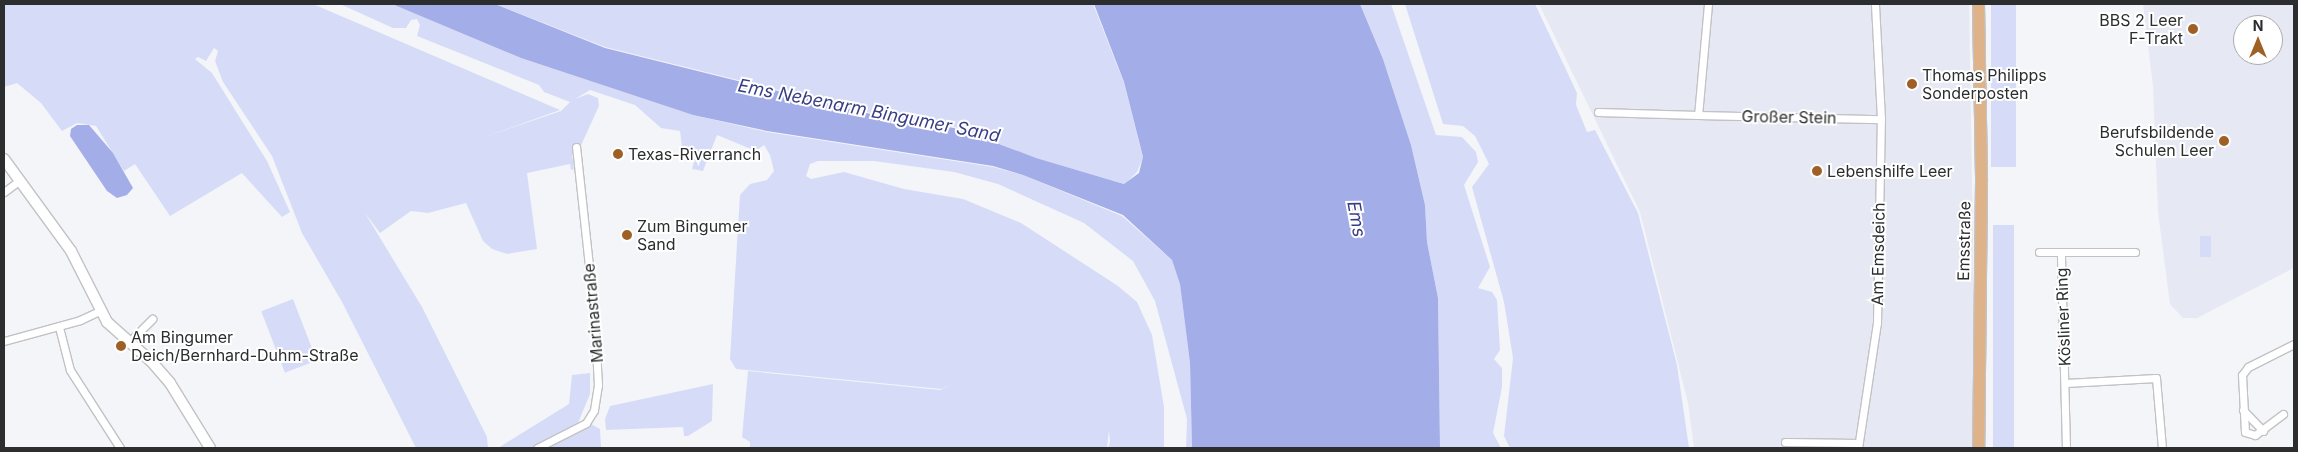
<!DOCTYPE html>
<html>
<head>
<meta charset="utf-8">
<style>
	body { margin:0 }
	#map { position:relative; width:2298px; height:452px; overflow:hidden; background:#f4f5f9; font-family:Inter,sans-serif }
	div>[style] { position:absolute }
	.built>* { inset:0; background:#e6e8f4 }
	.green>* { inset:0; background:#d6dcf8; transform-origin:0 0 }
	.water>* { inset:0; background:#a3ade8 }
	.roads { filter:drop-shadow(1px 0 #c2c2c6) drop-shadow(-1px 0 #c2c2c6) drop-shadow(0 1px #c2c2c6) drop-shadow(0 -1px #c2c2c6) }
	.street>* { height:7px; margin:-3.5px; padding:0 3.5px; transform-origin:3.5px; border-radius:3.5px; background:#fff }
	.secondary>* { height:10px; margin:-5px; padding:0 5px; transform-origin:5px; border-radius:5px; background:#fff }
	.primary>* { height:11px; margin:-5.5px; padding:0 5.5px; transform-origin:5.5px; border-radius:5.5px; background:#dfb38a }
	.dots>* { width:14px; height:14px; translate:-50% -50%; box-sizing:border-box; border:2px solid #fff; border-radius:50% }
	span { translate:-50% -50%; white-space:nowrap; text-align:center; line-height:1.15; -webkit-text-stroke:4px #fff; paint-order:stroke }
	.poi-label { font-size:16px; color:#2c2d2e }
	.right { translate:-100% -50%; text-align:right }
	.left { translate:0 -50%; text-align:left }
	.street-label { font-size:16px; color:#2c2d2e }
	.water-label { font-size:18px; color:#393e83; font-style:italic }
	.frame { position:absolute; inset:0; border:5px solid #2c2d2e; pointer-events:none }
	.north { position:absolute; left:2233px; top:15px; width:50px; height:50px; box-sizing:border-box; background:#fff; border:1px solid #ababab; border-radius:50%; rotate:0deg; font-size:14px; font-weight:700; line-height:20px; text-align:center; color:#2c2d2e }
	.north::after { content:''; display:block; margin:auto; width:18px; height:22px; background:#9e6025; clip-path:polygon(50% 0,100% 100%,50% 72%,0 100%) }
</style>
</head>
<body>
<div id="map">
	<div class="built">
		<div style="clip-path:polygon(1539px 4px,1969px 4px,1974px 292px,1972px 448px,1694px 448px,1688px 403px,1640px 212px)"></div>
		<div style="clip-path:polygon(evenodd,2143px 4px,2294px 4px,2294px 268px,2197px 318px,2183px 318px,2170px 304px,2158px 212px,2153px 86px,2143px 4px,2243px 25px,2273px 25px,2273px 55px,2243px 55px,2243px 25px)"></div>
	</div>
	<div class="green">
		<div style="clip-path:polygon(4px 4px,313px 4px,560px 110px,482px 138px,561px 111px,570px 102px,544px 92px,539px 85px,417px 36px,420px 25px,417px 19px,411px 20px,406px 28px,393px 28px,340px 4px,392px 4px,521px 58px,693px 115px,767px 132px,993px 167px,1023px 175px,1122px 216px,1172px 260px,1180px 283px,1190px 363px,1192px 448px,1186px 448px,1187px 419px,1155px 301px,1133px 261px,1084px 223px,998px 184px,954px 172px,874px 161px,818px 161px,810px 164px,806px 176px,811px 179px,844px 172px,904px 189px,963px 199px,1021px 223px,1118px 286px,1137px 302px,1152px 335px,1164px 407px,1164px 448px,1108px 448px,1110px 442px,1109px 430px,1107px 448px,750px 448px,750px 442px,742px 437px,748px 371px,940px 390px,951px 385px,941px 389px,736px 369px,730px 359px,740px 195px,750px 184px,767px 180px,774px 171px,770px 155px,764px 145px,757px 150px,751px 149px,717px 135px,703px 171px,692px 169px,697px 150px,682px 148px,680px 131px,661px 128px,635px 105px,590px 90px,575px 99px,588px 94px,598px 98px,599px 106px,578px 152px,572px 154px,574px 169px,571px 170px,570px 164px,527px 173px,537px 249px,507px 254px,492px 249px,483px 241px,466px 203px,428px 213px,411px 211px,380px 233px,365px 213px,422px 307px,487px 437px,488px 448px,416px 448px,342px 302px,302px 233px,272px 156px,223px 82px,215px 61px,218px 51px,214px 48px,206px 61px,198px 57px,195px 59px,212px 73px,267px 161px,290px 212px,282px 217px,242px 173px,170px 216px,135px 164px,124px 171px,96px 126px,77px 123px,62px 131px,41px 103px,17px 83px,4px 87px)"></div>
		<div style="clip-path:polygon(495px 4px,1093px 4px,1124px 83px,1143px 158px,1137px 172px,1125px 184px,1035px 158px,960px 128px,875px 114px,605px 47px)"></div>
		<div style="clip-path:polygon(1360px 4px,1391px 4px,1436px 135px,1462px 137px,1476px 152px,1478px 162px,1464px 185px,1490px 267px,1478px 288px,1492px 292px,1497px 300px,1500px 350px,1494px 359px,1502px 368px,1502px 387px,1493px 433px,1501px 448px,1440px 448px,1438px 298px,1427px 242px,1425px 205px,1411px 145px,1383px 59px)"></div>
		<div style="clip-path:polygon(1405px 4px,1535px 4px,1577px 93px,1576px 105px,1587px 132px,1595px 130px,1638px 213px,1677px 365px,1689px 448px,1510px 448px,1504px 436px,1513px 358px,1504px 302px,1472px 187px,1489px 164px,1475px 136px,1463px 126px,1443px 124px)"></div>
		<div style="left:1991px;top:4px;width:25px;height:163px"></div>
		<div style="left:2014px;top:225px;width:223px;height:21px;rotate:90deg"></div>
		<div style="left:2200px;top:236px;width:11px;height:21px"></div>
		<div style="left:293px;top:299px;width:66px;height:34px;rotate:69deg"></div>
		<div style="clip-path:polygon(590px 373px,590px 394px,578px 423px,531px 448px,498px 448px,569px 404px,572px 375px)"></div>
		<div style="clip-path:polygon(713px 384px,712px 421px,688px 436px,684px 436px,683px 427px,606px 430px,605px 419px,610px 406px)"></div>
		<div style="clip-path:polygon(591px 424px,600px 429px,601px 448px,544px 448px)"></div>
	</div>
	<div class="water">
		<div style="clip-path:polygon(392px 4px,495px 4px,605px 48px,875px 115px,960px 129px,1036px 158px,1124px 184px,1139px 173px,1143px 157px,1124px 82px,1094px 4px,1360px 4px,1383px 59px,1411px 145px,1425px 205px,1427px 242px,1438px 298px,1440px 448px,1192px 448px,1190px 363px,1180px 284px,1172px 260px,1123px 215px,1023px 175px,993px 166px,767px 131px,693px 115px,521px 58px)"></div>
		<div style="clip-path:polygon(77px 125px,89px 125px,113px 153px,133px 188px,127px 195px,117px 198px,107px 191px,70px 136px,71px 129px)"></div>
	</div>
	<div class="roads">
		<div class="street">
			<div style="left:1708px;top:4px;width:111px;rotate:95.1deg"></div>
			<div style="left:1698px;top:115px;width:183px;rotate:1.3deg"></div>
			<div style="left:1598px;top:112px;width:100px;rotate:1.7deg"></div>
			<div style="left:4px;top:192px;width:20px;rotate:-37deg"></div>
			<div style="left:2039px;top:252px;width:22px"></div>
			<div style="left:59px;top:327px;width:44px;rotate:75.7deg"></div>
			<div style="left:70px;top:370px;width:93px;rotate:57.3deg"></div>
			<div style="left:4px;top:341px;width:79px;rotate:-15.4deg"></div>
			<div style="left:80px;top:320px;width:21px;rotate:-25deg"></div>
			<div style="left:129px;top:342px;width:33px;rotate:-45deg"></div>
			<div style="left:2066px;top:383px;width:90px;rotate:-3.2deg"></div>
			<div style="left:2156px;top:378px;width:70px;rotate:85.1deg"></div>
			<div style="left:2243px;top:410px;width:29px;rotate:46deg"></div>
			<div style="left:2283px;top:414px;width:35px;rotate:143deg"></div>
			<div style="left:2255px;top:435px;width:10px;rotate:-163deg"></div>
			<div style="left:2245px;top:432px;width:57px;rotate:-93deg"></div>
			<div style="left:2242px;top:375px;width:10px;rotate:-53deg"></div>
			<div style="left:2248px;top:367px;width:51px;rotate:-26.6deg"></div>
			<div style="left:1785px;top:442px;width:73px;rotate:0.8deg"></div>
			<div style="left:537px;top:448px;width:55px;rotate:-27deg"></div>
			<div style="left:586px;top:423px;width:15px;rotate:-58deg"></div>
			<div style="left:594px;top:410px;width:25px;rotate:-81deg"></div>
			<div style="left:598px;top:385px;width:73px;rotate:-93.1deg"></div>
			<div style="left:594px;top:312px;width:166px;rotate:-96.2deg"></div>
			<div style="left:1858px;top:448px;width:126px;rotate:-81.4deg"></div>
			<div style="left:1877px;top:323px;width:204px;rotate:-88.9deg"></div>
			<div style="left:1881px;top:119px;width:115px;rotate:-93deg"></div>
			<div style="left:2066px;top:448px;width:196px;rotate:-91.5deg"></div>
			<div style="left:2061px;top:252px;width:74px"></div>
		</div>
		<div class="secondary">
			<div style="left:4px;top:159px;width:114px;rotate:53.9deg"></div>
			<div style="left:71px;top:251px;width:80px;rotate:63.1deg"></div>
			<div style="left:107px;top:322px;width:59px;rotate:41.6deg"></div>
			<div style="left:151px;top:361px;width:29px;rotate:49deg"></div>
			<div style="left:170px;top:383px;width:76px;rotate:58.4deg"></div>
		</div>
		<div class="primary">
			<div style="left:1978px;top:4px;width:177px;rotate:89deg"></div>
			<div style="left:1981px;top:181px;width:267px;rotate:90.6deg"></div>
		</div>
	</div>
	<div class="dots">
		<div style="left:2193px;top:29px;background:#9e6025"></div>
		<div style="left:1912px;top:84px;background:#9e6025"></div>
		<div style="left:2224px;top:141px;background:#9e6025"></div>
		<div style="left:618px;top:154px;background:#9e6025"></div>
		<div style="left:1817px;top:171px;background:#9e6025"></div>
		<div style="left:627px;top:235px;background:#9e6025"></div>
		<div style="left:121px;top:346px;background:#9e6025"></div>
	</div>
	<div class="poi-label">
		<span class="right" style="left:2183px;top:29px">BBS 2 Leer<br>F-Trakt</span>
		<span class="left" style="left:1922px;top:84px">Thomas Philipps<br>Sonderposten</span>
		<span class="right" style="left:2214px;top:141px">Berufsbildende<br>Schulen Leer</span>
		<span class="left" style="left:628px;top:154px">Texas-Riverranch</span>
		<span class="left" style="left:1827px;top:171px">Lebenshilfe Leer</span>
		<span class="left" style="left:637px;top:235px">Zum Bingumer<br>Sand</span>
		<span class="left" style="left:131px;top:346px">Am Bingumer<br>Deich/Bernhard-Duhm-Straße</span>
	</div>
	<div class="street-label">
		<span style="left:1789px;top:117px;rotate:1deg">Großer Stein</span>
		<span style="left:1964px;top:241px;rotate:-89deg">Emsstraße</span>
		<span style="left:1878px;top:254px;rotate:-89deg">Am Emsdeich</span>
		<span style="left:593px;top:313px;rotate:-95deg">Marinastraße</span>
		<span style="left:2063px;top:317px;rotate:-92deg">Kösliner Ring</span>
	</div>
	<div class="water-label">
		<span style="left:869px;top:111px;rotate:11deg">Ems Nebenarm Bingumer Sand</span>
		<span style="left:1356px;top:219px;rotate:80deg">Ems</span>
	</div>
	<div class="frame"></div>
	<div class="north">N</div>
</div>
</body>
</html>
